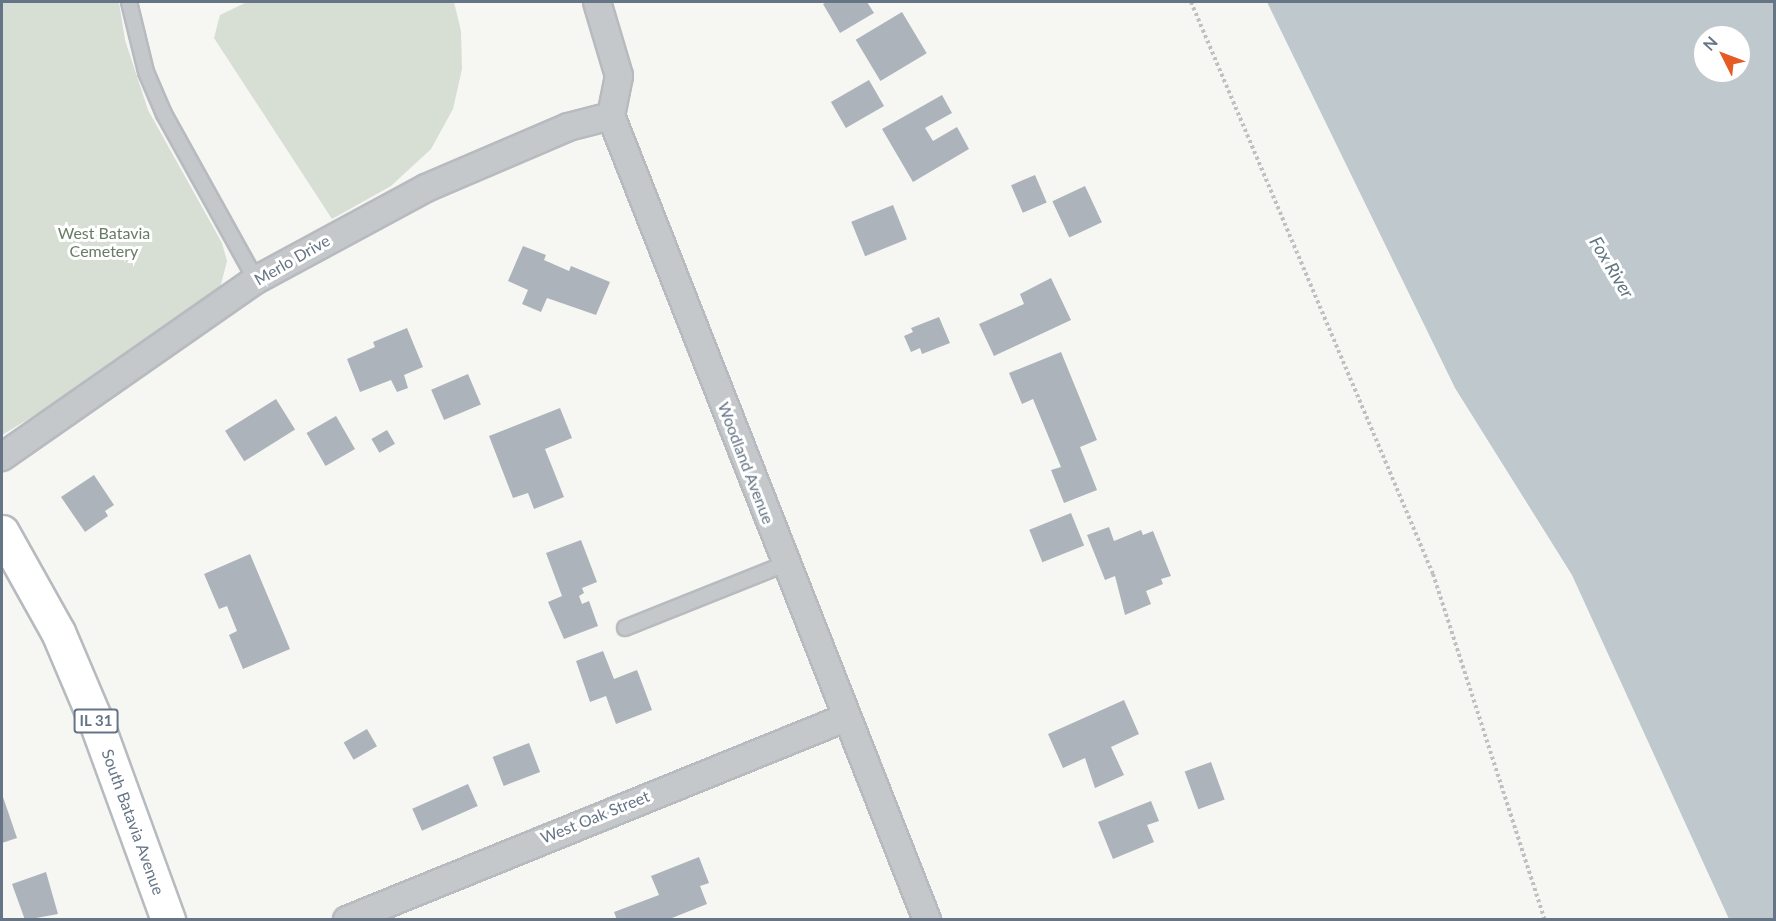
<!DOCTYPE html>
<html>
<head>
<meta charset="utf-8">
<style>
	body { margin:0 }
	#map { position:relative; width:1776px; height:921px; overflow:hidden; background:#f6f7f3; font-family:Lato,sans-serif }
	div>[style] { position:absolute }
	.green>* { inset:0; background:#d7ded4 }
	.water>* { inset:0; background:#bec8cd }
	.building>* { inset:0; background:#acb3ba; transform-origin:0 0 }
	.path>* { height:4px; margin-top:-2px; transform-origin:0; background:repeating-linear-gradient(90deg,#bec0c2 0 3px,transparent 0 6px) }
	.roads { filter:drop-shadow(2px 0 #b7bbbf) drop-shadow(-2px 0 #b7bbbf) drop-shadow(0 2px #b7bbbf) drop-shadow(0 -2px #b7bbbf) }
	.lane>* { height:14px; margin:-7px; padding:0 7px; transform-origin:7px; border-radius:7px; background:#c4c8cb }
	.street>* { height:26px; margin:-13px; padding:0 13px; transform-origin:13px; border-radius:13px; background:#c4c8cb }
	.primary>* { height:33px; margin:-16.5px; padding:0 16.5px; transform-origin:16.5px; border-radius:16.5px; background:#fff }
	span { translate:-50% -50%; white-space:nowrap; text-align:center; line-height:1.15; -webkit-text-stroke:6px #fff; paint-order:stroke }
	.shield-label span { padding:2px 4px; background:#fff; border:2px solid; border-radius:4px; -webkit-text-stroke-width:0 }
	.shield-label { font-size:15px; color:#657585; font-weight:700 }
	.park-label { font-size:16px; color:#677c64 }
	.street-label { font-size:16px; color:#657585 }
	.water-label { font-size:18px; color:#617781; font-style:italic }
	.frame { position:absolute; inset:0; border:3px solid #657585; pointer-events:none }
	.north { position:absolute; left:1692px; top:24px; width:60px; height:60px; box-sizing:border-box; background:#fff; border:2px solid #c1c8ce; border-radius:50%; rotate:312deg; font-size:16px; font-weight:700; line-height:24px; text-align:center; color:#657585 }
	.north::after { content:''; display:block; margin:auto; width:21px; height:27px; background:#e65b24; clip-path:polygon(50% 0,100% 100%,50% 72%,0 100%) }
</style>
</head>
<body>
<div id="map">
	<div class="green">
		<div style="clip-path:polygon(2px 2px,119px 2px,125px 40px,148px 110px,222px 243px,227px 261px,220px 288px,55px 403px,2px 435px)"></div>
		<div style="clip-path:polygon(247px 2px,454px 2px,461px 31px,462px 69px,453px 109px,431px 149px,391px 186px,332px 219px,214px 38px,220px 15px)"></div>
	</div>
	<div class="water">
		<div style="clip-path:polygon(evenodd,1267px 2px,1774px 2px,1774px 919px,1729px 919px,1572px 575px,1455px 388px,1267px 2px,1704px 36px,1740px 36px,1740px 72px,1704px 72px,1704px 36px)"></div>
	</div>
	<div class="building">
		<div style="clip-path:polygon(827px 2px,867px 2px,874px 13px,840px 33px,823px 4px)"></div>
		<div style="left:902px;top:12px;width:48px;height:54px;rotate:59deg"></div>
		<div style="left:869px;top:80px;width:30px;height:44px;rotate:60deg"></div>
		<div style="clip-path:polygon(942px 95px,952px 113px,925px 128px,933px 141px,957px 127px,969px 149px,913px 182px,882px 129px)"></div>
		<div style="left:1035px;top:175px;width:30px;height:26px;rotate:67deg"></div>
		<div style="left:1085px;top:186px;width:40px;height:36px;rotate:65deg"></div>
		<div style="left:893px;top:205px;width:37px;height:45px;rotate:68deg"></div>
		<div style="clip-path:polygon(523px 246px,546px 255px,544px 260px,569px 271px,571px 266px,610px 282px,596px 315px,547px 298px,541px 312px,522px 304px,528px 290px,508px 281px)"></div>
		<div style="clip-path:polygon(1051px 278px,1071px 320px,994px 356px,979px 324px,1024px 304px,1020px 294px)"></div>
		<div style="clip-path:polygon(939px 317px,950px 343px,922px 354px,920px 348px,911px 352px,904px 336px,913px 332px,911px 328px)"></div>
		<div style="clip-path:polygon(407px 328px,423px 367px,404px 375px,408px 388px,397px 392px,391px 380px,360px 392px,347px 359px,375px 347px,373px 342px)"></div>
		<div style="clip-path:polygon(1061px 352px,1097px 440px,1080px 447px,1097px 490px,1064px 503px,1051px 470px,1061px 467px,1033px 399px,1022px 404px,1009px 373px)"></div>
		<div style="left:468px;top:374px;width:33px;height:40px;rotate:67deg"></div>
		<div style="left:276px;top:399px;width:36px;height:60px;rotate:58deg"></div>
		<div style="clip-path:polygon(560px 408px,572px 438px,545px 449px,564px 497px,534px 509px,528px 493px,513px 498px,489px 436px)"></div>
		<div style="left:336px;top:416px;width:38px;height:34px;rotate:60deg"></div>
		<div style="left:387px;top:430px;width:16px;height:18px;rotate:60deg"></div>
		<div style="clip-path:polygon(94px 475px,114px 505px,105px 511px,108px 516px,85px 532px,61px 497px)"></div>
		<div style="left:1071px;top:513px;width:35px;height:45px;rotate:68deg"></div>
		<div style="clip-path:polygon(1109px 527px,1114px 541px,1141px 530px,1143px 535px,1153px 531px,1171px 576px,1161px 579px,1163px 584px,1146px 591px,1151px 604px,1125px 615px,1115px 576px,1105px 580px,1087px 535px)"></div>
		<div style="clip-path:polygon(581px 540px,597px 582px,582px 588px,584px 593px,579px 596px,582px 604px,589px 601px,598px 626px,564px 639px,548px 602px,562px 596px,546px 553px)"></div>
		<div style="clip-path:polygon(250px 554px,290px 649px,243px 669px,229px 635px,237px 631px,227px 606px,219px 609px,204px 574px)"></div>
		<div style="clip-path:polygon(603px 651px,614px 679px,637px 670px,652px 710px,616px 724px,606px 696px,590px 702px,576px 661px)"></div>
		<div style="clip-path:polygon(1124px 700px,1139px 734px,1111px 747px,1124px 775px,1095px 788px,1085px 758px,1063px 768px,1048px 734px)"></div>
		<div style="left:367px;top:729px;width:20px;height:27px;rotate:60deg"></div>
		<div style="left:529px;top:743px;width:31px;height:39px;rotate:69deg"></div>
		<div style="left:1211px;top:762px;width:40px;height:28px;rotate:70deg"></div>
		<div style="left:468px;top:784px;width:24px;height:61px;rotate:66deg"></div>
		<div style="clip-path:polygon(2px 794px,17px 838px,2px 843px)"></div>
		<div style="clip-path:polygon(1151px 801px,1159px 821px,1147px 825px,1154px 842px,1113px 859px,1098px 822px)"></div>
		<div style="clip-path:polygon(699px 857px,709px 883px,700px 886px,707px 904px,667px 920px,617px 920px,614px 912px,659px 895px,651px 876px)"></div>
		<div style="clip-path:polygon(46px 872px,58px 914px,25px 920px,12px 884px)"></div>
	</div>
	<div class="path">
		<div style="left:1191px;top:2px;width:621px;rotate:67.07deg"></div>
		<div style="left:1433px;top:574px;width:364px;rotate:72.1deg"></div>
	</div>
	<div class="roads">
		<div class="lane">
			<div style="left:129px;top:2px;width:72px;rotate:76.3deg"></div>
			<div style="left:146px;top:72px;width:46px;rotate:66.8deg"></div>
			<div style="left:164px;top:114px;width:190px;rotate:61deg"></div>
			<div style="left:625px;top:628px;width:172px;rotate:-21.8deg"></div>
		</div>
		<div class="street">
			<div style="left:597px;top:2px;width:77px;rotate:73.4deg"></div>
			<div style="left:619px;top:76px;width:41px;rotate:101.3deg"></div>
			<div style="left:611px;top:116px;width:864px;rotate:68.54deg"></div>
			<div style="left:2px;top:457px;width:310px;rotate:-34.9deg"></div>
			<div style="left:256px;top:280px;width:193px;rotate:-28.4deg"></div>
			<div style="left:426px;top:188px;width:155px;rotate:-23.2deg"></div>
			<div style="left:568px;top:127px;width:44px;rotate:-14.3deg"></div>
			<div style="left:347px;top:920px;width:537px;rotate:-22.08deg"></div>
		</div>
		<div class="primary">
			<div style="left:2px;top:532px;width:115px;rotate:60.8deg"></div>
			<div style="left:58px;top:632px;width:95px;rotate:67deg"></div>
			<div style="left:95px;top:719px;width:214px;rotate:70deg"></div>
		</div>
	</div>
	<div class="shield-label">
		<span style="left:96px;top:721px">IL 31</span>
	</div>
	<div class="park-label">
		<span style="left:104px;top:242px">West Batavia<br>Cemetery</span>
	</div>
	<div class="street-label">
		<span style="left:292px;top:260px;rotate:-30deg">Merlo Drive</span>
		<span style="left:746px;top:463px;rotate:69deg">Woodland Avenue</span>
		<span style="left:595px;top:817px;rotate:-22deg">West Oak Street</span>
		<span style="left:133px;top:822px;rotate:70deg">South Batavia Avenue</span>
	</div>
	<div class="water-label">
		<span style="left:1612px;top:267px;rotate:59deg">Fox River</span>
	</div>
	<div class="frame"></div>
	<div class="north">N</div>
</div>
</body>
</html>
